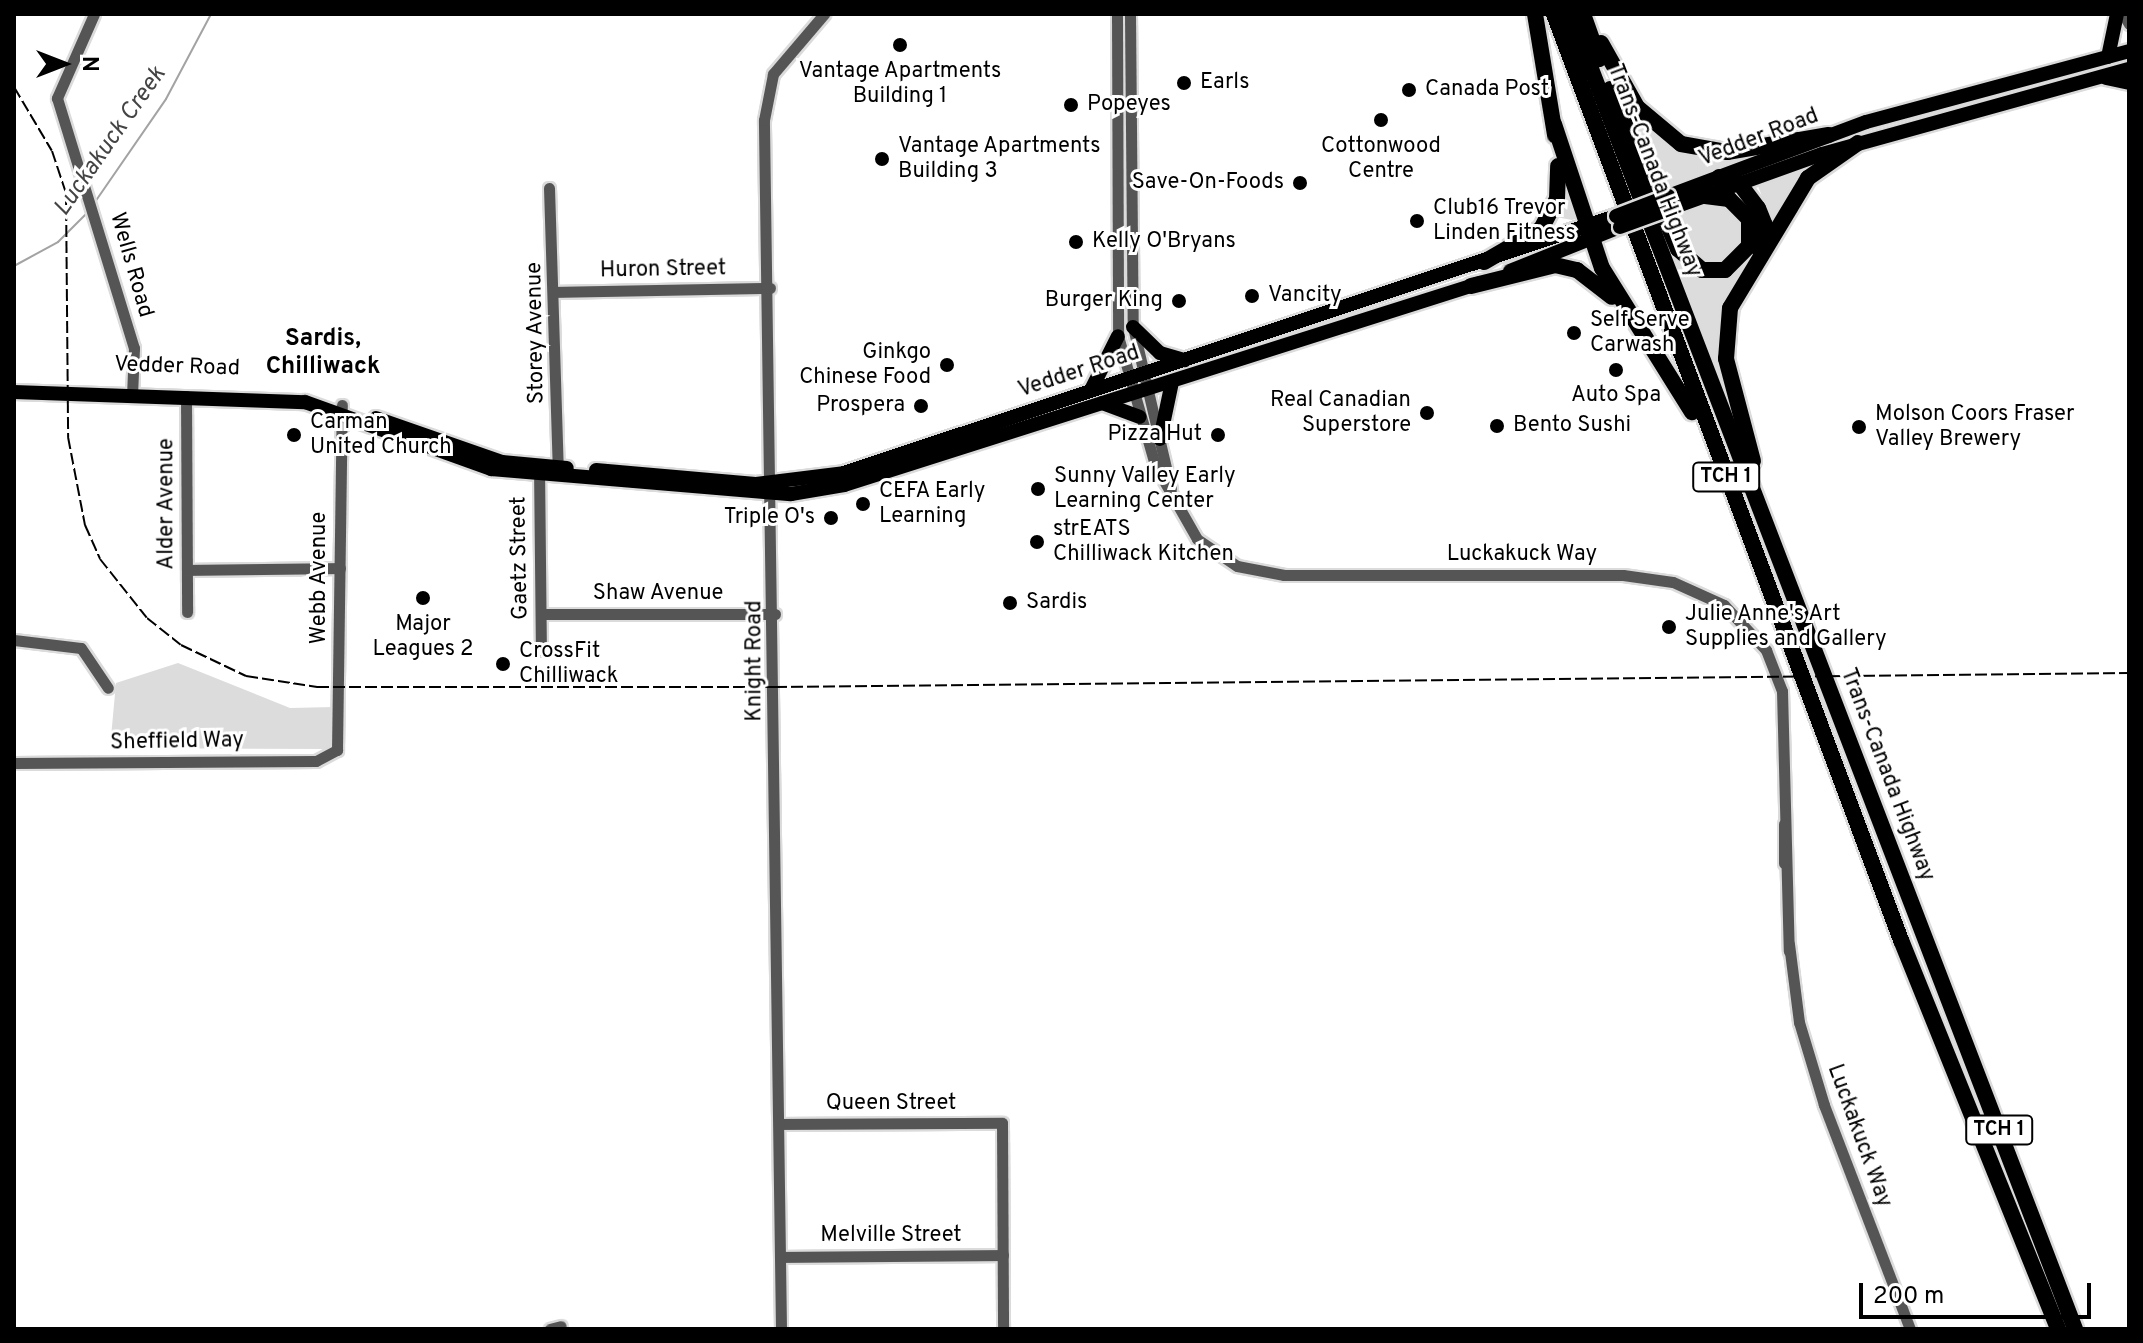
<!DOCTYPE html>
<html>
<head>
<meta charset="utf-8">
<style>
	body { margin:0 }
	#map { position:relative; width:2143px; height:1343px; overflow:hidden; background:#fff; font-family:Overpass,sans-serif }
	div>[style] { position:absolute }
	.green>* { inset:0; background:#dcdcdc }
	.stream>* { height:2px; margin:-1px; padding:0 1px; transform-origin:1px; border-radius:1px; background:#a3a3a3 }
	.roads { filter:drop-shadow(2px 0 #dbdbdb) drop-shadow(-2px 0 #dbdbdb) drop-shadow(0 2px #dbdbdb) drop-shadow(0 -2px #dbdbdb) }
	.minor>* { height:11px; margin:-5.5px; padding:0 5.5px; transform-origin:5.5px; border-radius:5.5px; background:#555 }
	.major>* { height:14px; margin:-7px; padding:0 7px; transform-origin:7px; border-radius:7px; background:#000 }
	.highway>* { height:16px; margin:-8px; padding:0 8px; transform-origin:8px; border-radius:8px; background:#000 }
	.rail>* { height:2px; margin-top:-1px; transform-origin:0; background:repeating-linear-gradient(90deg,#000 0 12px,transparent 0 16px) }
	.bridges { filter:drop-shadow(2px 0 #dbdbdb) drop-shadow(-2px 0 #dbdbdb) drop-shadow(0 2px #dbdbdb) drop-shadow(0 -2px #dbdbdb) }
	.major-bridge>* { height:14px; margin:-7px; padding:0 7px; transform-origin:7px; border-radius:7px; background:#000 }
	.dots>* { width:22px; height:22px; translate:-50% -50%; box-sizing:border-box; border:4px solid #fff; border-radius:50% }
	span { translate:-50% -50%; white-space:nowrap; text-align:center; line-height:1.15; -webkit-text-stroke:6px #fff; paint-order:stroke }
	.shield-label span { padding:2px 6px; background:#fff; border:2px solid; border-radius:6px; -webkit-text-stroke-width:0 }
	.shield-label { font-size:20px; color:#000; font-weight:700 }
	.poi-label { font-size:22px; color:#000 }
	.left { translate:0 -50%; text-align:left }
	.right { translate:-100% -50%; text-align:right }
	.street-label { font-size:22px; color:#000 }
	.water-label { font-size:24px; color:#444; font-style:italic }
	.neighbourhood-label { font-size:24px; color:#000; font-weight:700 }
	.frame { position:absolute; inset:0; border:16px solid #000; pointer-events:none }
	.north { position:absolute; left:24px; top:24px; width:80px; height:80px; -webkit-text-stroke:6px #fff; paint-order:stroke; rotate:90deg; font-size:22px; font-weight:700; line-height:32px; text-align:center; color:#000 }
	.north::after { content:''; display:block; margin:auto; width:28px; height:36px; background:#000; clip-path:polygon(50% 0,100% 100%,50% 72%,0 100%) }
	.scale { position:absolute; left:1859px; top:1283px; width:232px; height:36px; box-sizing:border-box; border:4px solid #000; border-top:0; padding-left:10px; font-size:24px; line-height:28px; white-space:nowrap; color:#000; -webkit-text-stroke:6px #fff; paint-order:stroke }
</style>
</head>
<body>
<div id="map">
	<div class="green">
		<div style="clip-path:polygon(1608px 75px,1663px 139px,1741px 159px,1658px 190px)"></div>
		<div style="clip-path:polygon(1808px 166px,1810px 169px,1774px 228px,1758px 186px)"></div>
		<div style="clip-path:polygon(1565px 189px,1575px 219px,1572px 220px,1556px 217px)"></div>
		<div style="clip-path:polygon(1708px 204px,1727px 205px,1743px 222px,1743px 245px,1723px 263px,1703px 262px,1690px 251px,1670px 217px)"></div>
		<div style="clip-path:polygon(1663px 233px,1675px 250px,1726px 274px,1748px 264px,1728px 399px)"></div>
		<div style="clip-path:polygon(178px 663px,290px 708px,334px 707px,332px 749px,110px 748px,116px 683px)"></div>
	</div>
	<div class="stream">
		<div style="left:95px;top:202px;width:125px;rotate:-55.4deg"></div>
		<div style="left:166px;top:99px;width:96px;rotate:-62.1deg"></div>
		<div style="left:14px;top:266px;width:50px;rotate:-28.6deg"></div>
		<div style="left:58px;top:242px;width:40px;rotate:-45deg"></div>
	</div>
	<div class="roads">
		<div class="minor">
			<div style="left:94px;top:14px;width:92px;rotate:113.8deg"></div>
			<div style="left:57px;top:98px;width:262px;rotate:72.9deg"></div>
			<div style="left:134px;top:348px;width:47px;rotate:92.4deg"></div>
			<div style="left:1117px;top:14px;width:322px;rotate:89.8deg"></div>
			<div style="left:1118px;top:336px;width:134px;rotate:74deg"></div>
			<div style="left:1155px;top:465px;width:85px;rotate:60.4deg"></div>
			<div style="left:1197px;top:539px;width:48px;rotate:34deg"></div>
			<div style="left:1237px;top:566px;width:48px;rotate:10.8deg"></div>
			<div style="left:1284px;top:575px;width:339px"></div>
			<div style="left:1623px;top:575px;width:50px;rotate:8deg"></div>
			<div style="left:1673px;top:582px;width:56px;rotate:24.3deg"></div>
			<div style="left:1724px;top:605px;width:62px;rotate:47deg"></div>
			<div style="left:1766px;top:650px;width:44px;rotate:68.7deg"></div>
			<div style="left:1782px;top:691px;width:260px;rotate:88.5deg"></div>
			<div style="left:1130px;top:14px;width:313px;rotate:89.5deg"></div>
			<div style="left:1133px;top:327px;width:166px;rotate:76.8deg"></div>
			<div style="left:2123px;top:14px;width:12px;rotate:59deg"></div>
			<div style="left:549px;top:188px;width:287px;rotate:88.2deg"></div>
			<div style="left:556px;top:292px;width:214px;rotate:-1.1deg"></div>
			<div style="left:186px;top:396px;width:216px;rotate:89.7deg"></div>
			<div style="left:539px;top:466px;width:184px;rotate:89.4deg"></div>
			<div style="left:187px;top:570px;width:153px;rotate:-0.7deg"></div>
			<div style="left:541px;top:614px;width:234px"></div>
			<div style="left:14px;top:640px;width:67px;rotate:6.8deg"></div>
			<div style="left:81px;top:648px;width:48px;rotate:56deg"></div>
			<div style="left:14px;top:763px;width:302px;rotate:-0.4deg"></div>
			<div style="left:316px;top:761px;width:24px;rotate:-28deg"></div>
			<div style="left:337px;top:750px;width:345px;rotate:-89.2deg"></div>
			<div style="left:1784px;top:824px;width:39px;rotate:90deg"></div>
			<div style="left:1789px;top:944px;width:79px;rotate:82.7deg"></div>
			<div style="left:1799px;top:1022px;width:87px;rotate:73.2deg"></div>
			<div style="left:1824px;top:1105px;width:240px;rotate:69deg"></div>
			<div style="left:779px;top:1124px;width:223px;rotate:-0.3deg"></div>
			<div style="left:1002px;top:1123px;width:206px;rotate:89.7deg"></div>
			<div style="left:780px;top:1257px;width:223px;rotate:-0.5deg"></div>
			<div style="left:550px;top:1329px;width:11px;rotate:-15deg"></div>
			<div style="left:781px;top:1329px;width:1209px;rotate:-90.81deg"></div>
			<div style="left:764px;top:120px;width:47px;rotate:-78.9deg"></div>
			<div style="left:773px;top:74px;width:79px;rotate:-49.6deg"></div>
		</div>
		<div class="major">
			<div style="left:2108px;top:57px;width:44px;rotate:-78.2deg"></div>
			<div style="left:2106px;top:78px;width:24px;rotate:12deg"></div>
			<div style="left:1668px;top:196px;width:211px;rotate:-20.5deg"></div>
			<div style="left:1866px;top:122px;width:272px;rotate:-15.1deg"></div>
			<div style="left:1672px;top:208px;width:159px;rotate:-19.8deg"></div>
			<div style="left:1822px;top:154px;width:319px;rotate:-15.5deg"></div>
			<div style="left:1510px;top:271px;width:118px;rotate:-21.8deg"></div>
			<div style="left:1133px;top:327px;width:37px;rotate:44deg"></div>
			<div style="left:1160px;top:353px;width:26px;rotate:16deg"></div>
			<div style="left:1091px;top:390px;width:60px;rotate:-63.4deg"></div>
			<div style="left:14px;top:392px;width:291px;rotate:2deg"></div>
			<div style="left:305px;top:402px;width:198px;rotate:19.8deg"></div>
			<div style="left:491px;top:469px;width:301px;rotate:4.8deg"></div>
			<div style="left:791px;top:494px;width:54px;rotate:-9.6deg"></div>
			<div style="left:844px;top:485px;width:667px;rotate:-17.62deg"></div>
			<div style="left:1102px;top:403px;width:40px;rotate:20.2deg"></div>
			<div style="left:376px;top:418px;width:133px;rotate:19.2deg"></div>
			<div style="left:502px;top:462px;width:65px;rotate:5.3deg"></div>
			<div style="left:1160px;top:439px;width:58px;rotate:-78.1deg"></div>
			<div style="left:596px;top:470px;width:160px;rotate:5deg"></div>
			<div style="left:755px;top:484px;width:90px;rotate:-7deg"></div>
			<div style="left:844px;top:473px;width:814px;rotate:-18.41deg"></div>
		</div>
		<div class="highway">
			<div style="left:1535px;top:14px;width:123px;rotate:80.6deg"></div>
			<div style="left:1554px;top:14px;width:989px;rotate:69.46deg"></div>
			<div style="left:1901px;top:940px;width:419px;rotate:68deg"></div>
			<div style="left:1570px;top:14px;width:1409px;rotate:68.99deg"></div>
			<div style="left:1583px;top:14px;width:48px;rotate:70.4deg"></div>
			<div style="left:1601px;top:43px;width:73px;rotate:60.6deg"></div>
			<div style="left:1637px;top:107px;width:57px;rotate:40.1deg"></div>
			<div style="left:1681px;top:144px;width:47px;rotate:9.9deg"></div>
			<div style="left:1727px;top:152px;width:103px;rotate:-9.5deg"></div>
			<div style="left:1610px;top:89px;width:174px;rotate:67deg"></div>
			<div style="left:1678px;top:249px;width:32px;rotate:41deg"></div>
			<div style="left:1702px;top:270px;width:23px"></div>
			<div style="left:1725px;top:270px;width:34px;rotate:-45deg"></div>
			<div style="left:1749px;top:246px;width:27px;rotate:-90deg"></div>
			<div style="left:1749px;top:219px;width:28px;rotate:-135deg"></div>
			<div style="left:1729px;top:199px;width:24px;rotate:-173deg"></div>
			<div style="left:1554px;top:124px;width:152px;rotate:71.6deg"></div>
			<div style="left:1602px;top:268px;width:170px;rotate:58deg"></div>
			<div style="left:1719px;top:177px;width:21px;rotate:17deg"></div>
			<div style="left:1739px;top:183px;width:31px;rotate:53deg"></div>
			<div style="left:1758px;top:208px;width:18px;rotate:68deg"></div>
			<div style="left:1765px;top:225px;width:27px;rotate:100deg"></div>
			<div style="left:1484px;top:262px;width:66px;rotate:-30.1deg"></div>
			<div style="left:1541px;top:229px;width:34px;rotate:-62deg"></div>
			<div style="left:1557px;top:199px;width:33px;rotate:-88deg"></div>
			<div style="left:1471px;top:286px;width:87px;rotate:-14deg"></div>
			<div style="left:1555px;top:265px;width:23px;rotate:13deg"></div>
			<div style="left:1577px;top:270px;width:44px;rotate:37.6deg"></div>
			<div style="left:1753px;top:461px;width:106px;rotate:-104.8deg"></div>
			<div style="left:1726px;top:359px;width:51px;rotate:-85.5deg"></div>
			<div style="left:1730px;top:308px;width:152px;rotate:-59deg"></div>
			<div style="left:1808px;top:178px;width:61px;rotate:-35deg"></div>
		</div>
	</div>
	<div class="rail">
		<div style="left:14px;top:87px;width:74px;rotate:59.3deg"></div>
		<div style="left:52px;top:151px;width:44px;rotate:71.6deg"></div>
		<div style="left:66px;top:193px;width:244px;rotate:89.5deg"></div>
		<div style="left:68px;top:437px;width:90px;rotate:79.1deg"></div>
		<div style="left:85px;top:525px;width:37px;rotate:66deg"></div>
		<div style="left:100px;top:559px;width:75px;rotate:51.5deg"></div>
		<div style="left:147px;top:618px;width:43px;rotate:38.5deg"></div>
		<div style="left:181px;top:645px;width:72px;rotate:25.5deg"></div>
		<div style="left:246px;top:676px;width:72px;rotate:8.8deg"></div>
		<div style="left:317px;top:687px;width:458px"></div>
		<div style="left:775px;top:687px;width:1354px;rotate:-0.59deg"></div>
	</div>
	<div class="bridges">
		<div class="major-bridge">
			<div style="left:1616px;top:216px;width:56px;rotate:-21deg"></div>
			<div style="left:1620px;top:227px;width:55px;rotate:-20.1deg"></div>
		</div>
	</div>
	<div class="dots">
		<div style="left:900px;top:45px;background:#000"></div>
		<div style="left:1184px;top:83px;background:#000"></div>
		<div style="left:1409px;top:90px;background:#000"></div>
		<div style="left:1071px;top:105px;background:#000"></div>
		<div style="left:1381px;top:120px;background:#000"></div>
		<div style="left:882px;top:159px;background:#000"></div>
		<div style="left:1300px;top:183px;background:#000"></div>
		<div style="left:1417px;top:221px;background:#000"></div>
		<div style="left:1076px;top:242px;background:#000"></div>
		<div style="left:1252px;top:296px;background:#000"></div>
		<div style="left:1179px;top:301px;background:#000"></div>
		<div style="left:1574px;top:333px;background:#000"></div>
		<div style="left:947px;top:365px;background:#000"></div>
		<div style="left:1616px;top:370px;background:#000"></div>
		<div style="left:921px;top:406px;background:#000"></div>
		<div style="left:1427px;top:413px;background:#000"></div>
		<div style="left:1497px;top:426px;background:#000"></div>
		<div style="left:1859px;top:427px;background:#000"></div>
		<div style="left:294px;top:435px;background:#000"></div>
		<div style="left:1218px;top:435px;background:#000"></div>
		<div style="left:1038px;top:489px;background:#000"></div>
		<div style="left:863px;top:504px;background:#000"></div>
		<div style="left:831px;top:518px;background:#000"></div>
		<div style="left:1037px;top:542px;background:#000"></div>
		<div style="left:423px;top:598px;background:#000"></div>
		<div style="left:1010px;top:603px;background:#000"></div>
		<div style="left:1669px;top:627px;background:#000"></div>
		<div style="left:503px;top:664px;background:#000"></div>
	</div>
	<div class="shield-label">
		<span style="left:1726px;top:477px">TCH 1</span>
		<span style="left:1999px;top:1130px">TCH 1</span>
	</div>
	<div class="poi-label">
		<span style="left:900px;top:84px">Vantage Apartments<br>Building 1</span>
		<span class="left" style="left:1200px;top:83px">Earls</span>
		<span class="left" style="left:1425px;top:90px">Canada Post</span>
		<span class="left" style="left:1087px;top:105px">Popeyes</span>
		<span class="left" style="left:898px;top:159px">Vantage Apartments<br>Building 3</span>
		<span style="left:1381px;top:159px">Cottonwood<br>Centre</span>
		<span class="right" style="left:1284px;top:183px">Save-On-Foods</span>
		<span class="left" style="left:1433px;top:221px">Club16 Trevor<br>Linden Fitness</span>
		<span class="left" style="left:1092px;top:242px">Kelly O'Bryans</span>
		<span class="left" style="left:1268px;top:296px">Vancity</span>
		<span class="right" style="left:1163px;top:301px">Burger King</span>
		<span class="left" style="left:1590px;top:333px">Self Serve<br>Carwash</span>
		<span class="right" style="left:931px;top:365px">Ginkgo<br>Chinese Food</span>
		<span style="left:1616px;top:396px">Auto Spa</span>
		<span class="right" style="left:1411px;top:413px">Real Canadian<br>Superstore</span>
		<span class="right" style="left:905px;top:406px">Prospera</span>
		<span class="left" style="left:1875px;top:427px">Molson Coors Fraser<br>Valley Brewery</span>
		<span class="left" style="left:310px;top:435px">Carman<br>United Church</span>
		<span class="left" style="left:1513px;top:426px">Bento Sushi</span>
		<span class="right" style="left:1202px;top:435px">Pizza Hut</span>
		<span class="left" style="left:1054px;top:489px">Sunny Valley Early<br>Learning Center</span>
		<span class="left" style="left:879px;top:504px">CEFA Early<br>Learning</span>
		<span class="right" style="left:815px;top:518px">Triple O's</span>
		<span class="left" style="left:1053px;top:542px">strEATS<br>Chilliwack Kitchen</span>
		<span class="left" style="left:1026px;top:603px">Sardis</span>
		<span class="left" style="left:1685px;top:627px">Julie Anne's Art<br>Supplies and Gallery</span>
		<span style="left:423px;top:637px">Major<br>Leagues 2</span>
		<span class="left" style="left:519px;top:664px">CrossFit<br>Chilliwack</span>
	</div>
	<div class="street-label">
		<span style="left:1759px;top:138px;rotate:-21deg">Vedder Road</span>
		<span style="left:1654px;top:171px;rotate:69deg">Trans-Canada Highway</span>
		<span style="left:131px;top:265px;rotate:74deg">Wells Road</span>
		<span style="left:663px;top:270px;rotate:-1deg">Huron Street</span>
		<span style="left:536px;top:333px;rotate:-91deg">Storey Avenue</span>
		<span style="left:177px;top:367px;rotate:2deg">Vedder Road</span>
		<span style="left:1079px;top:372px;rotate:-18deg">Vedder Road</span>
		<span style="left:167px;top:504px;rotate:-90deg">Alder Avenue</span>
		<span style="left:1522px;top:555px">Luckakuck Way</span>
		<span style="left:520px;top:558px;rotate:-91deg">Gaetz Street</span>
		<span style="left:320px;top:578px;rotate:-90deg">Webb Avenue</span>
		<span style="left:658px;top:594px">Shaw Avenue</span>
		<span style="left:755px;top:661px;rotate:-90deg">Knight Road</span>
		<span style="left:177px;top:742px;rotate:-1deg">Sheffield Way</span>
		<span style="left:1887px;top:775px;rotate:69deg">Trans-Canada Highway</span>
		<span style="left:891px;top:1104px">Queen Street</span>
		<span style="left:1859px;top:1136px;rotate:70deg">Luckakuck Way</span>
		<span style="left:891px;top:1236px">Melville Street</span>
	</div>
	<div class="water-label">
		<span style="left:111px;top:142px;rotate:-55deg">Luckakuck Creek</span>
	</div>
	<div class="neighbourhood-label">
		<span style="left:323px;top:354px">Sardis,<br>Chilliwack</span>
	</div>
	<div class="frame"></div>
	<div class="north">N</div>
	<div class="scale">200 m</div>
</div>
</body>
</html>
